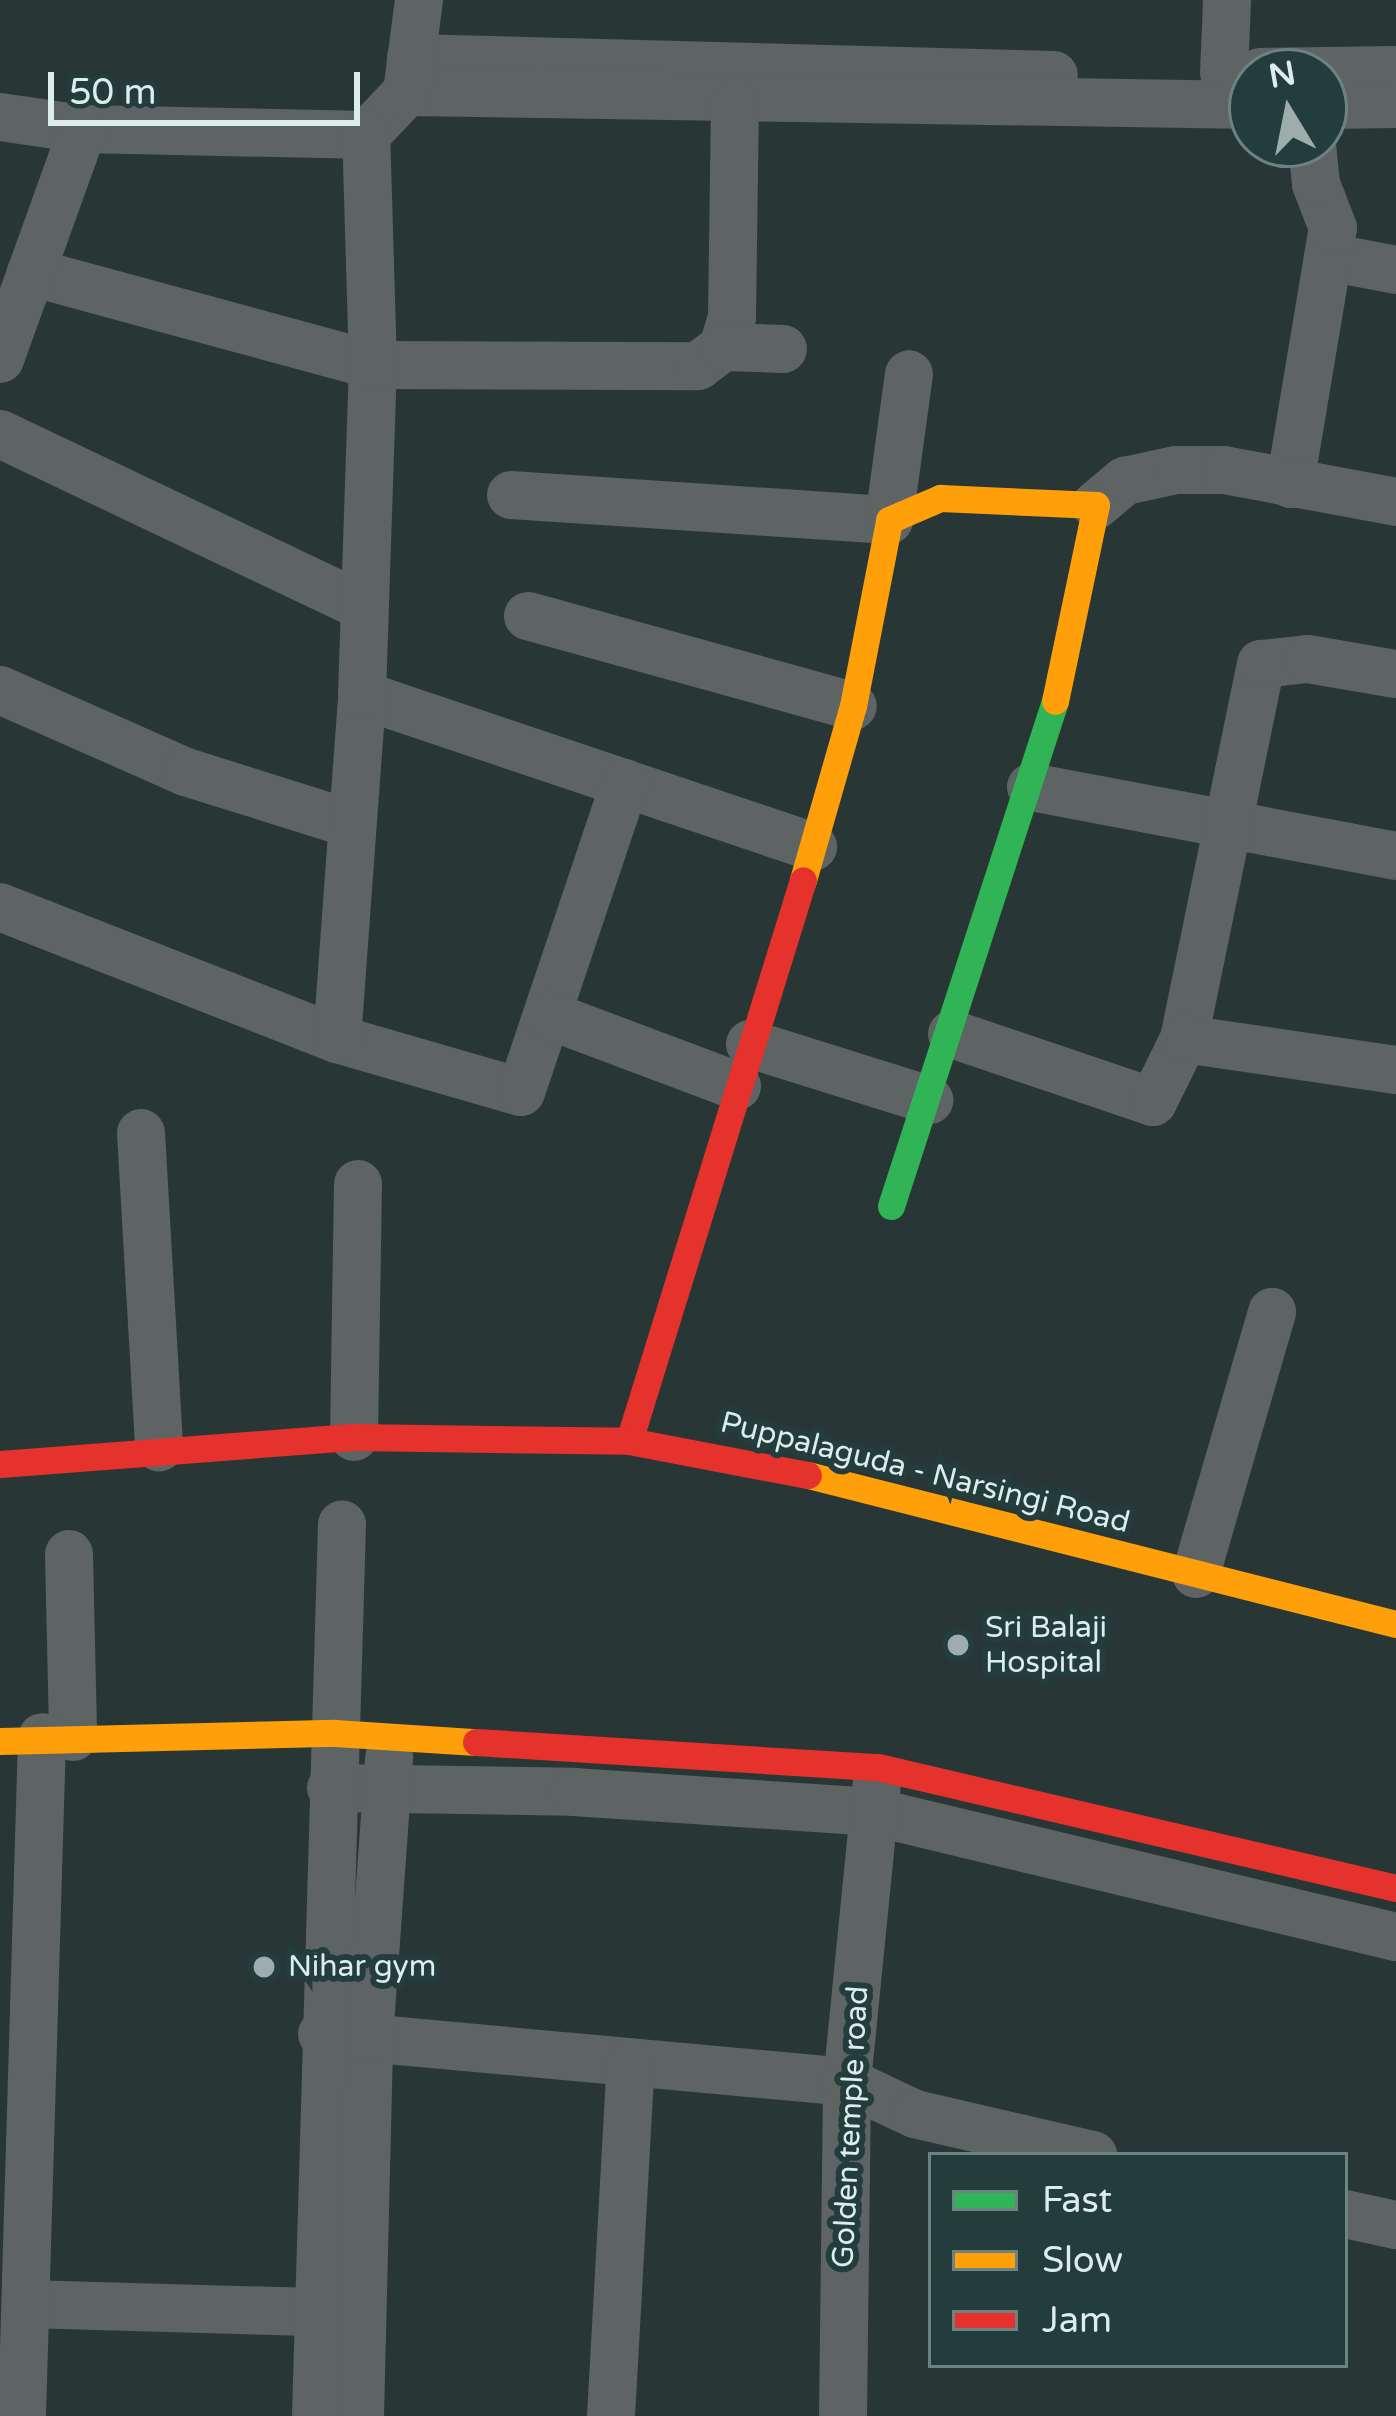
<!DOCTYPE html>
<html>
<head>
<meta charset="utf-8">
<style>
	body { margin:0 }
	#map { position:relative; width:1396px; height:2416px; overflow:hidden; background:#283736; font-family:"Varela Round",sans-serif }
	div>[style] { position:absolute }
	.street>* { height:48px; margin:-24px; padding:0 24px; transform-origin:24px; border-radius:24px; background:#5e6363 }
	.fast>* { height:27px; margin:-13.5px; padding:0 13.5px; transform-origin:13.5px; border-radius:13.5px; background:#30b455 }
	.slow>* { height:27px; margin:-13.5px; padding:0 13.5px; transform-origin:13.5px; border-radius:13.5px; background:#ff9f0a }
	.jam>* { height:27px; margin:-13.5px; padding:0 13.5px; transform-origin:13.5px; border-radius:13.5px; background:#e5322d }
	.dots>* { width:33px; height:33px; translate:-50% -50%; box-sizing:border-box; border:6px solid #223d3b; border-radius:50% }
	span { translate:-50% -50%; white-space:nowrap; text-align:center; line-height:1.15; -webkit-text-stroke:12px #223d3b; paint-order:stroke }
	.street-label { font-size:30px; color:#ddedec }
	.poi-label { font-size:30px; color:#ddedec }
	.left { translate:0 -50%; text-align:left }
	.legend { position:absolute; left:928px; top:2152px; width:420px; height:216px; box-sizing:border-box; background:#223d3b; border:3px solid #6d8382; margin:0; padding:15px 21px; list-style:none; font-size:36px; color:#ddedec }
	.legend li { display:flex; align-items:center; gap:24px; height:60px }
	.legend b { width:60px; border:3px solid #6d8382 }
	.north { position:absolute; left:1228px; top:48px; width:120px; height:120px; box-sizing:border-box; background:#223d3b; border:3px solid #6d8382; border-radius:50%; rotate:350deg; font-size:33px; font-weight:700; line-height:48px; text-align:center; color:#ddedec }
	.north::after { content:''; display:block; margin:auto; width:42px; height:54px; background:#9eadac; clip-path:polygon(50% 0,100% 100%,50% 72%,0 100%) }
	.scale { position:absolute; left:48px; top:72px; width:312px; height:54px; box-sizing:border-box; border:6px solid #ddedec; border-top:0; padding-left:15px; font-size:36px; line-height:42px; white-space:nowrap; color:#ddedec; -webkit-text-stroke:9px #223d3b; paint-order:stroke }
</style>
</head>
<body>
<div id="map">
	<div class="street">
		<div style="left:411px;top:58px;width:643px;rotate:1.51deg"></div>
		<div style="left:1260px;top:72px;width:136px;rotate:-0.8deg"></div>
		<div style="left:1224px;top:73px;width:73px;rotate:-87.6deg"></div>
		<div style="left:407px;top:92px;width:845px;rotate:0.88deg"></div>
		<div style="left:1324px;top:105px;width:72px;rotate:-0.8deg"></div>
		<div style="left:0;top:117px;width:84px;rotate:8.2deg"></div>
		<div style="left:83px;top:129px;width:283px;rotate:1.2deg"></div>
		<div style="left:366px;top:135px;width:59px;rotate:-46.4deg"></div>
		<div style="left:407px;top:92px;width:93px;rotate:-82.6deg"></div>
		<div style="left:1328px;top:257px;width:69px;rotate:10.8deg"></div>
		<div style="left:31px;top:272px;width:354px;rotate:15.2deg"></div>
		<div style="left:373px;top:365px;width:325px;rotate:0.2deg"></div>
		<div style="left:698px;top:366px;width:31px;rotate:-37deg"></div>
		<div style="left:723px;top:347px;width:31px;rotate:-73deg"></div>
		<div style="left:732px;top:317px;width:215px;rotate:-89.2deg"></div>
		<div style="left:723px;top:347px;width:60px;rotate:1.9deg"></div>
		<div style="left:0;top:359px;width:245px;rotate:-70.2deg"></div>
		<div style="left:0;top:434px;width:403px;rotate:25.4deg"></div>
		<div style="left:1290px;top:484px;width:260px;rotate:-80.5deg"></div>
		<div style="left:1333px;top:228px;width:47px;rotate:-111.1deg"></div>
		<div style="left:1316px;top:184px;width:40px;rotate:-95.7deg"></div>
		<div style="left:511px;top:495px;width:379px;rotate:3.8deg"></div>
		<div style="left:889px;top:520px;width:147px;rotate:-82.2deg"></div>
		<div style="left:1096px;top:505px;width:38px;rotate:-40deg"></div>
		<div style="left:1125px;top:481px;width:52px;rotate:-12.2deg"></div>
		<div style="left:1176px;top:470px;width:48px"></div>
		<div style="left:1224px;top:470px;width:175px;rotate:10.5deg"></div>
		<div style="left:528px;top:616px;width:337px;rotate:15.5deg"></div>
		<div style="left:0;top:690px;width:203px;rotate:23.8deg"></div>
		<div style="left:186px;top:772px;width:174px;rotate:17.4deg"></div>
		<div style="left:362px;top:695px;width:476px;rotate:18.6deg"></div>
		<div style="left:1031px;top:787px;width:371px;rotate:10.7deg"></div>
		<div style="left:0;top:907px;width:362px;rotate:21.4deg"></div>
		<div style="left:337px;top:1039px;width:191px;rotate:16.1deg"></div>
		<div style="left:521px;top:1092px;width:326px;rotate:-71.4deg"></div>
		<div style="left:548px;top:1015px;width:202px;rotate:20.6deg"></div>
		<div style="left:952px;top:1034px;width:212px;rotate:18.7deg"></div>
		<div style="left:1153px;top:1102px;width:70px;rotate:-63.8deg"></div>
		<div style="left:1184px;top:1039px;width:383px;rotate:-78.4deg"></div>
		<div style="left:1261px;top:664px;width:47px;rotate:-6.1deg"></div>
		<div style="left:1308px;top:659px;width:89px;rotate:9.7deg"></div>
		<div style="left:337px;top:1039px;width:345px;rotate:-85.8deg"></div>
		<div style="left:362px;top:695px;width:330px;rotate:-88.1deg"></div>
		<div style="left:373px;top:365px;width:230px;rotate:-91.7deg"></div>
		<div style="left:1184px;top:1039px;width:214px;rotate:8.3deg"></div>
		<div style="left:750px;top:1044px;width:188px;rotate:17.4deg"></div>
		<div style="left:141px;top:1133px;width:315px;rotate:86.7deg"></div>
		<div style="left:354px;top:1437px;width:253px;rotate:-89.1deg"></div>
		<div style="left:69px;top:1554px;width:183px;rotate:88.7deg"></div>
		<div style="left:1196px;top:1574px;width:273px;rotate:-73.8deg"></div>
		<div style="left:331px;top:1788px;width:243px;rotate:0.9deg"></div>
		<div style="left:574px;top:1792px;width:301px;rotate:3.8deg"></div>
		<div style="left:874px;top:1812px;width:537px;rotate:13.47deg"></div>
		<div style="left:322px;top:2034px;width:527px;rotate:5.22deg"></div>
		<div style="left:847px;top:2082px;width:75px;rotate:25.2deg"></div>
		<div style="left:915px;top:2114px;width:183px;rotate:13deg"></div>
		<div style="left:1345px;top:2214px;width:52px;rotate:12.2deg"></div>
		<div style="left:26px;top:2304px;width:325px;rotate:1.6deg"></div>
		<div style="left:22px;top:2416px;width:679px;rotate:-88.31deg"></div>
		<div style="left:316px;top:2416px;width:892px;rotate:-88.33deg"></div>
		<div style="left:360px;top:2416px;width:377px;rotate:-88.6deg"></div>
		<div style="left:369px;top:2039px;width:283px;rotate:-85.9deg"></div>
		<div style="left:611px;top:2416px;width:354px;rotate:-86.8deg"></div>
		<div style="left:843px;top:2416px;width:334px;rotate:-89.3deg"></div>
		<div style="left:847px;top:2082px;width:303px;rotate:-84.3deg"></div>
	</div>
	<div class="fast">
		<div style="left:891px;top:1206px;width:531px;rotate:-72.01deg"></div>
	</div>
	<div class="slow">
		<div style="left:803px;top:880px;width:181px;rotate:-74deg"></div>
		<div style="left:853px;top:706px;width:189px;rotate:-79deg"></div>
		<div style="left:889px;top:520px;width:56px;rotate:-23.3deg"></div>
		<div style="left:940px;top:498px;width:156px;rotate:2.6deg"></div>
		<div style="left:1096px;top:505px;width:200px;rotate:101.8deg"></div>
		<div style="left:808px;top:1475px;width:607px;rotate:14.22deg"></div>
		<div style="left:0;top:1741px;width:335px;rotate:-1.4deg"></div>
		<div style="left:335px;top:1733px;width:141px;rotate:3.7deg"></div>
	</div>
	<div class="jam">
		<div style="left:629px;top:1441px;width:587px;rotate:-72.77deg"></div>
		<div style="left:0;top:1464px;width:355px;rotate:-4.4deg"></div>
		<div style="left:354px;top:1437px;width:275px;rotate:0.8deg"></div>
		<div style="left:629px;top:1441px;width:182px;rotate:10.8deg"></div>
		<div style="left:476px;top:1742px;width:403px;rotate:3.6deg"></div>
		<div style="left:878px;top:1767px;width:532px;rotate:13.15deg"></div>
	</div>
	<div class="dots">
		<div style="left:958px;top:1645px;background:#9eadac"></div>
		<div style="left:264px;top:1967px;background:#9eadac"></div>
	</div>
	<div class="street-label">
		<span style="left:925px;top:1473px;rotate:14deg">Puppalaguda - Narsingi Road</span>
		<span style="left:851px;top:2127px;rotate:-87deg">Golden temple road</span>
	</div>
	<div class="poi-label">
		<span class="left" style="left:985px;top:1645px">Sri Balaji<br>Hospital</span>
		<span class="left" style="left:288px;top:1967px">Nihar gym</span>
	</div>
	<ul class="legend">
	<li><b style="height:15px;background:#30b455"></b>Fast</li>
	<li><b style="height:15px;background:#ff9f0a"></b>Slow</li>
	<li><b style="height:15px;background:#e5322d"></b>Jam</li>
	</ul>
	<div class="north">N</div>
	<div class="scale">50 m</div>
</div>
</body>
</html>
